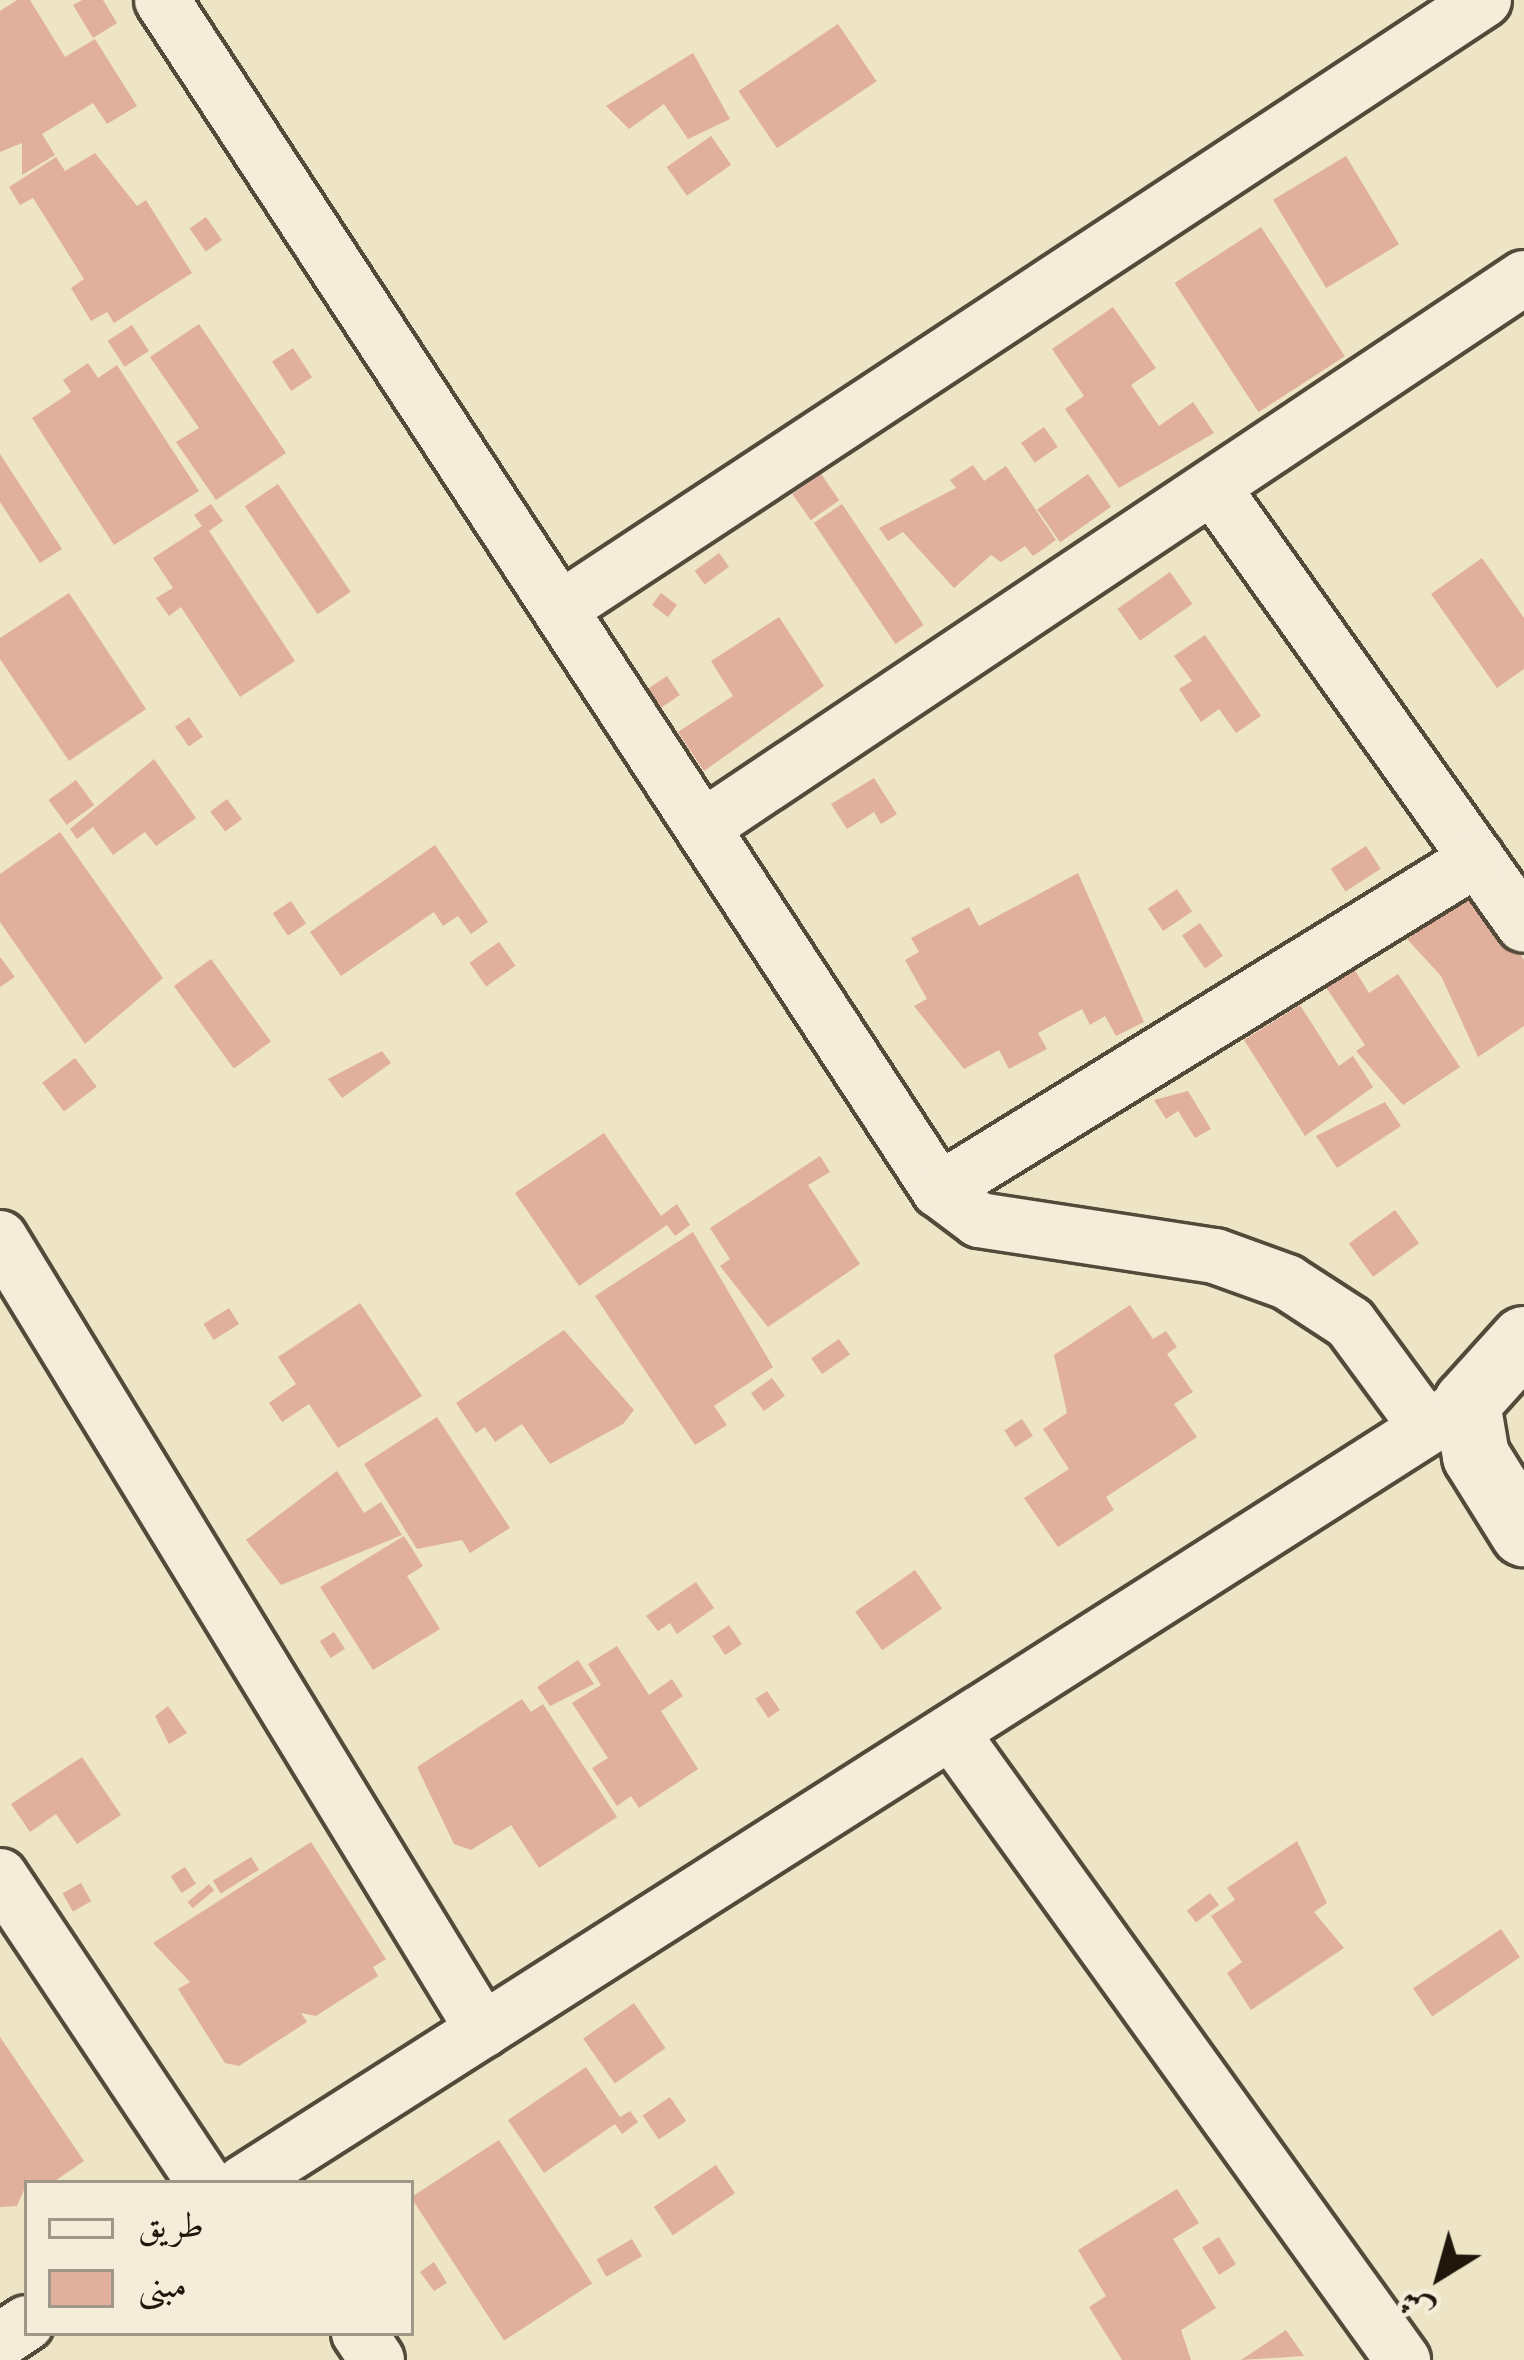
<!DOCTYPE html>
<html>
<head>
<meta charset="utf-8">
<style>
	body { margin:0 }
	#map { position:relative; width:1524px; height:2360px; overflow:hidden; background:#eee4c6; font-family:"Sorts Mill Goudy",Amiri,serif }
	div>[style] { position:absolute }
	.building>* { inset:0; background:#e0b09d; transform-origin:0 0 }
	.roads { filter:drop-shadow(3px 0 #544a3a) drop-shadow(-3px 0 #544a3a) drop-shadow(0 3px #544a3a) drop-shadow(0 -3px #544a3a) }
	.street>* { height:54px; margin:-27px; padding:0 27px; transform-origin:27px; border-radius:27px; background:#f4edda }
	.secondary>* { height:66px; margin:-33px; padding:0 33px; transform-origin:33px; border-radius:33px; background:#f4edda }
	span { translate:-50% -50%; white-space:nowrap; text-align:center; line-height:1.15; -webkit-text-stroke:10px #f4edda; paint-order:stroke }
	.legend { position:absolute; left:24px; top:2180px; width:390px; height:156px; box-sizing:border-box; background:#f4edda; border:3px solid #9f9787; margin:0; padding:15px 21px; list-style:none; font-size:36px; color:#20160b }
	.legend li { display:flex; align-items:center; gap:24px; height:60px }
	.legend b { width:60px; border:3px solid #9f9787 }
	.north { position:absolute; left:1380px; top:2216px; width:120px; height:120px; -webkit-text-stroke:9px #f4edda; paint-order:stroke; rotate:217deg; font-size:33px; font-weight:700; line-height:48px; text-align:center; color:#20160b }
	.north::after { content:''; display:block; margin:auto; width:42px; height:54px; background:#20160b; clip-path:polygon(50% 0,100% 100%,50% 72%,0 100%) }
</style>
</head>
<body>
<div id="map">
	<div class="building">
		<div style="clip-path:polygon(17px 0,30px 0,65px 57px,95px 39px,137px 106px,107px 124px,93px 103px,42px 134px,55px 155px,22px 175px,22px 143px,0 152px,0 11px)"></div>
		<div style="clip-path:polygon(82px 0,103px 0,117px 23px,93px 38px,73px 5px)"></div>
		<div style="left:838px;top:24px;width:69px;height:120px;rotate:56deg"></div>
		<div style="clip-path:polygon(693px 53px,730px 119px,688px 139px,664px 104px,629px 129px,606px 106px)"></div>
		<div style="left:711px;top:136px;width:35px;height:54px;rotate:55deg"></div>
		<div style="clip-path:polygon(95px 153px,137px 206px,146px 200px,192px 273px,114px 323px,107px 312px,91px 321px,71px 288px,84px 279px,33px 198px,20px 205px,9px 187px,56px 157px,65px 171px)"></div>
		<div style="left:1346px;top:156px;width:103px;height:85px;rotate:59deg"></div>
		<div style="left:206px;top:217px;width:28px;height:20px;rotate:55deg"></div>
		<div style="left:1261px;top:227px;width:154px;height:103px;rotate:57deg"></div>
		<div style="clip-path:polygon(1113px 307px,1156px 368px,1131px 385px,1159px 426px,1193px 402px,1214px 433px,1119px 488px,1065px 409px,1084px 396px,1052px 349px)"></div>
		<div style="clip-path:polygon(199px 324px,286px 453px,216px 500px,176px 442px,199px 428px,150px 357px)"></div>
		<div style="left:132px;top:325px;width:31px;height:29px;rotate:57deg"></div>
		<div style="left:293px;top:348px;width:35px;height:25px;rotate:57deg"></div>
		<div style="clip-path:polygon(88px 363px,98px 378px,117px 365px,199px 491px,114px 545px,32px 418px,71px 392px,63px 380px)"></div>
		<div style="left:1044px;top:427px;width:24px;height:28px;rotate:55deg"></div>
		<div style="clip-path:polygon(0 454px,62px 549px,40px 563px,0 502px)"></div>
		<div style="clip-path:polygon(973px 465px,984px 481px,1006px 466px,1056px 540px,1033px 556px,1025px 546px,1001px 562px,991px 555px,954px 588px,903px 532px,888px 541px,879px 528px,956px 488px,950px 480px)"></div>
		<div style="left:821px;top:474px;width:32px;height:35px;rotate:55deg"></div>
		<div style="left:1088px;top:474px;width:40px;height:62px;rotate:55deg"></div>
		<div style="left:278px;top:484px;width:130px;height:40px;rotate:56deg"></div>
		<div style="clip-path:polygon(211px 504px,223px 521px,209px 531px,295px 661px,240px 697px,181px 607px,169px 616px,156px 598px,173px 588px,153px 558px,202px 526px,194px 515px)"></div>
		<div style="left:842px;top:504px;width:146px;height:34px;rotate:56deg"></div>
		<div style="left:719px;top:553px;width:17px;height:30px;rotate:54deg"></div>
		<div style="clip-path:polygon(1482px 558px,1524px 618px,1524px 669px,1497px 688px,1431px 594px)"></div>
		<div style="left:1170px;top:572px;width:39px;height:64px;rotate:55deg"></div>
		<div style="clip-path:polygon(69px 593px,146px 709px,69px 761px,0 659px,0 638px)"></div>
		<div style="left:661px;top:593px;width:20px;height:15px;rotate:37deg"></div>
		<div style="clip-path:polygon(779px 617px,824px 686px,704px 771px,678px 732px,733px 696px,711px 661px)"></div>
		<div style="clip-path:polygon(1205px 635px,1261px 716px,1236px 733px,1219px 709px,1201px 722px,1179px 689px,1192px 681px,1174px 656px)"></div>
		<div style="left:667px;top:676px;width:23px;height:23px;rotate:56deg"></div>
		<div style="left:189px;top:717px;width:24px;height:17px;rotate:55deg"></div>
		<div style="clip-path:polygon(154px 759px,196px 818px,156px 846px,145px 832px,113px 855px,93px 827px,77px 839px,70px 829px)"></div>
		<div style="clip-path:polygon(874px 778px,897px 814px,881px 824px,874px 812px,847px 829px,831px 804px)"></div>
		<div style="left:76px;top:780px;width:31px;height:34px;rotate:54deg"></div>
		<div style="left:227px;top:799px;width:25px;height:21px;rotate:53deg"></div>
		<div style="clip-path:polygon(60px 832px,163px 978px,85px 1044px,0 922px,0 874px)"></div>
		<div style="clip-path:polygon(435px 845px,488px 922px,471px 934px,458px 916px,443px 926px,434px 912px,341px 976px,310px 932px)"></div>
		<div style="left:1366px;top:846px;width:27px;height:42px;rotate:57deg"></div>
		<div style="clip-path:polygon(1078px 873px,1144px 1022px,1116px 1036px,1105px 1016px,1090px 1025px,1082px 1009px,1038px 1033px,1047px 1049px,1009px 1069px,999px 1050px,964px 1069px,914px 1006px,927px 999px,905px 960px,919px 952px,911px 938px,969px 907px,979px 926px)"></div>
		<div style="left:1177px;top:889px;width:27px;height:35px;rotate:56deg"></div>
		<div style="clip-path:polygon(1477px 891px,1524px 960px,1524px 1026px,1478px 1057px,1441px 976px,1407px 939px)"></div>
		<div style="left:291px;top:901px;width:27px;height:22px;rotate:56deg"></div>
		<div style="left:1200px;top:923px;width:40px;height:22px;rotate:55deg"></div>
		<div style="left:499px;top:942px;width:29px;height:36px;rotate:55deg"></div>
		<div style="clip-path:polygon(0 957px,15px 977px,0 987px)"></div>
		<div style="left:211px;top:959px;width:102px;height:46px;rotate:54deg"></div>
		<div style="clip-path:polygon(1351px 964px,1369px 993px,1398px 974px,1460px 1067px,1403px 1105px,1356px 1051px,1365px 1045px,1323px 983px)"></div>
		<div style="clip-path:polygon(1300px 1005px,1339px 1066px,1353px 1056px,1373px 1087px,1305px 1136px,1244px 1040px)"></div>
		<div style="clip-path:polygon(382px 1051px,391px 1063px,342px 1098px,328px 1079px)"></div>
		<div style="left:75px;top:1058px;width:36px;height:41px;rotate:53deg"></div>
		<div style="clip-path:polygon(1188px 1091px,1211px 1129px,1195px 1138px,1178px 1111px,1166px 1119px,1154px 1100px)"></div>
		<div style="clip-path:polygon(1385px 1102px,1401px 1126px,1337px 1168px,1316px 1136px)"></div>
		<div style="clip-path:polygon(604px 1133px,661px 1216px,677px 1204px,690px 1225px,675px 1236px,667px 1225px,579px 1286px,515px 1193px)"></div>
		<div style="clip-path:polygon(820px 1156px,830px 1172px,808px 1185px,860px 1264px,768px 1327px,720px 1266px,730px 1259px,710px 1228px)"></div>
		<div style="left:1395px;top:1210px;width:41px;height:57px;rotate:54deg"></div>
		<div style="clip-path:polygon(693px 1232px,773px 1367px,714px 1406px,727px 1425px,695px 1445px,595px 1296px)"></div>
		<div style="clip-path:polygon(360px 1303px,422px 1396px,338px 1448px,309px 1404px,282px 1422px,269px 1403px,296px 1384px,278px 1357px)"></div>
		<div style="clip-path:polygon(1130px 1305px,1153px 1339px,1166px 1331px,1177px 1347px,1167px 1354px,1193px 1392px,1174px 1404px,1197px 1437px,1106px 1497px,1114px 1510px,1058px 1547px,1024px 1498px,1069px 1469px,1043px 1429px,1067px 1413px,1054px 1355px)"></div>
		<div style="left:229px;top:1308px;width:19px;height:30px;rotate:58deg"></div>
		<div style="clip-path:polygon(564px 1330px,634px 1410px,623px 1424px,550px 1464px,522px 1424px,495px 1442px,485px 1427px,476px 1433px,456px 1403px)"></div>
		<div style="left:839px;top:1339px;width:19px;height:34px;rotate:55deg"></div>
		<div style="left:772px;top:1378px;width:22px;height:26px;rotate:54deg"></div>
		<div style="clip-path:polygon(437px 1417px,510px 1528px,470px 1553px,462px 1540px,417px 1549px,364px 1464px)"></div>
		<div style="left:1022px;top:1419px;width:20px;height:21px;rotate:57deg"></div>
		<div style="clip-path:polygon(337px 1471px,364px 1513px,381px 1502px,402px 1535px,281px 1585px,246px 1540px)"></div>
		<div style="clip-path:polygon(404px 1536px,423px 1566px,407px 1576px,440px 1629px,373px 1670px,320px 1587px)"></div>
		<div style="left:915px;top:1570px;width:47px;height:73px;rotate:55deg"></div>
		<div style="clip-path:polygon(696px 1582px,714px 1608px,677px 1634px,670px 1623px,658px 1631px,646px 1616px)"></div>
		<div style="left:729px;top:1625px;width:23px;height:20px;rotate:56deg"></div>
		<div style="left:334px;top:1632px;width:20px;height:17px;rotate:57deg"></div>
		<div style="clip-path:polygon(617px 1646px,649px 1695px,672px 1679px,683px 1696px,661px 1711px,698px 1769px,639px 1808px,631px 1796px,617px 1806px,592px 1768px,608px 1758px,572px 1703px,601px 1685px,588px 1664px)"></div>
		<div style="clip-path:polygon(578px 1660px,594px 1684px,550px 1706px,537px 1687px)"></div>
		<div style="left:767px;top:1691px;width:23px;height:14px;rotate:56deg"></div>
		<div style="clip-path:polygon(522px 1699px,531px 1712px,543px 1704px,617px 1817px,539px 1868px,511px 1825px,471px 1850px,454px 1844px,417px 1767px)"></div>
		<div style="clip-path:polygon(168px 1706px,187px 1733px,169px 1744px,155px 1716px)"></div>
		<div style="clip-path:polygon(82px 1757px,121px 1815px,77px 1844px,56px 1814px,30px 1832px,11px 1804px)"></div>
		<div style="clip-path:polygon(1297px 1841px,1327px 1903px,1314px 1912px,1344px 1948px,1251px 2010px,1227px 1973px,1242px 1962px,1211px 1916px,1235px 1900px,1227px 1888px)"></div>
		<div style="clip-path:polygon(311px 1842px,386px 1959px,373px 1967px,378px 1976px,316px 2016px,301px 2013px,307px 2022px,239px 2066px,225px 2063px,178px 1989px,190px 1982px,153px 1943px)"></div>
		<div style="left:251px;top:1857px;width:15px;height:45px;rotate:58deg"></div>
		<div style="left:185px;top:1867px;width:20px;height:17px;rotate:57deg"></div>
		<div style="left:81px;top:1883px;width:21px;height:21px;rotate:61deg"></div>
		<div style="left:209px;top:1884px;width:8px;height:28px;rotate:50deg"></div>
		<div style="left:1210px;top:1893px;width:15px;height:29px;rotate:53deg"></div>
		<div style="left:1501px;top:1929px;width:34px;height:106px;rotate:56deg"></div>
		<div style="left:634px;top:2003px;width:55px;height:62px;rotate:55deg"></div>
		<div style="clip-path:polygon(0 2037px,84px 2161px,52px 2183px,27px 2183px,17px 2206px,0 2207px)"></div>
		<div style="clip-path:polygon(586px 2067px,620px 2117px,630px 2111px,638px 2122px,622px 2134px,615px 2124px,544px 2173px,508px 2120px)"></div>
		<div style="left:670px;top:2097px;width:29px;height:33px;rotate:56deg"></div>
		<div style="left:499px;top:2140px;width:171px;height:105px;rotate:57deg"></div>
		<div style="left:716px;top:2165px;width:34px;height:75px;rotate:56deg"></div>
		<div style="clip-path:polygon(1177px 2189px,1199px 2223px,1173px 2239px,1216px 2308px,1181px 2330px,1191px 2360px,1122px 2360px,1089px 2307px,1106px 2296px,1078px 2250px)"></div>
		<div style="left:1219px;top:2237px;width:32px;height:20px;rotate:58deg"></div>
		<div style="left:632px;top:2239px;width:20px;height:41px;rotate:60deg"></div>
		<div style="clip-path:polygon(434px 2262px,447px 2283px,434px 2291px,420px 2272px)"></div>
		<div style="clip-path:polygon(1286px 2330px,1304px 2356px,1241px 2360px)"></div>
	</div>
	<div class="roads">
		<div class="street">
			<div style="left:162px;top:0;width:1421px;rotate:56.86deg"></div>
			<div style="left:939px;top:1190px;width:50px;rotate:36.9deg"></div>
			<div style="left:979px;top:1220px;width:239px;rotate:8.7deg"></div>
			<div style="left:1215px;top:1256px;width:77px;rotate:19.9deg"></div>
			<div style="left:1287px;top:1282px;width:75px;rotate:33.1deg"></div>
			<div style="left:1350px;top:1323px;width:130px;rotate:53.7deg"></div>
			<div style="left:1216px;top:492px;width:531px;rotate:54.58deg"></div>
			<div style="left:563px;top:607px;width:1103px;rotate:-33.39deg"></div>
			<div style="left:706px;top:825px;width:984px;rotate:-33.77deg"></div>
			<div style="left:939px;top:1190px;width:632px;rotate:-31.6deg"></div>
			<div style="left:0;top:1238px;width:928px;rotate:58.62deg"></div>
			<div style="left:951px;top:1732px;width:774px;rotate:54.26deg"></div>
			<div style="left:0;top:1876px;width:369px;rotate:56.3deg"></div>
			<div style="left:243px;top:2183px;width:1436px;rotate:-32.52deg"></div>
			<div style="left:359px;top:2333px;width:32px;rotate:56deg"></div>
			<div style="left:0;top:2341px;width:32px;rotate:-34deg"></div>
		</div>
		<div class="secondary">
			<div style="left:1524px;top:1340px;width:85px;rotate:132.1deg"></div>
			<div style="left:1467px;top:1403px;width:54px;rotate:80.4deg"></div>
			<div style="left:1476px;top:1456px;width:91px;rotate:58.1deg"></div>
		</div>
	</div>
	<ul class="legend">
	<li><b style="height:15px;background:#f4edda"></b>طريق</li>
	<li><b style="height:33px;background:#e0b09d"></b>مبنى</li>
	</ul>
	<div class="north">ش</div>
</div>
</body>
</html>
